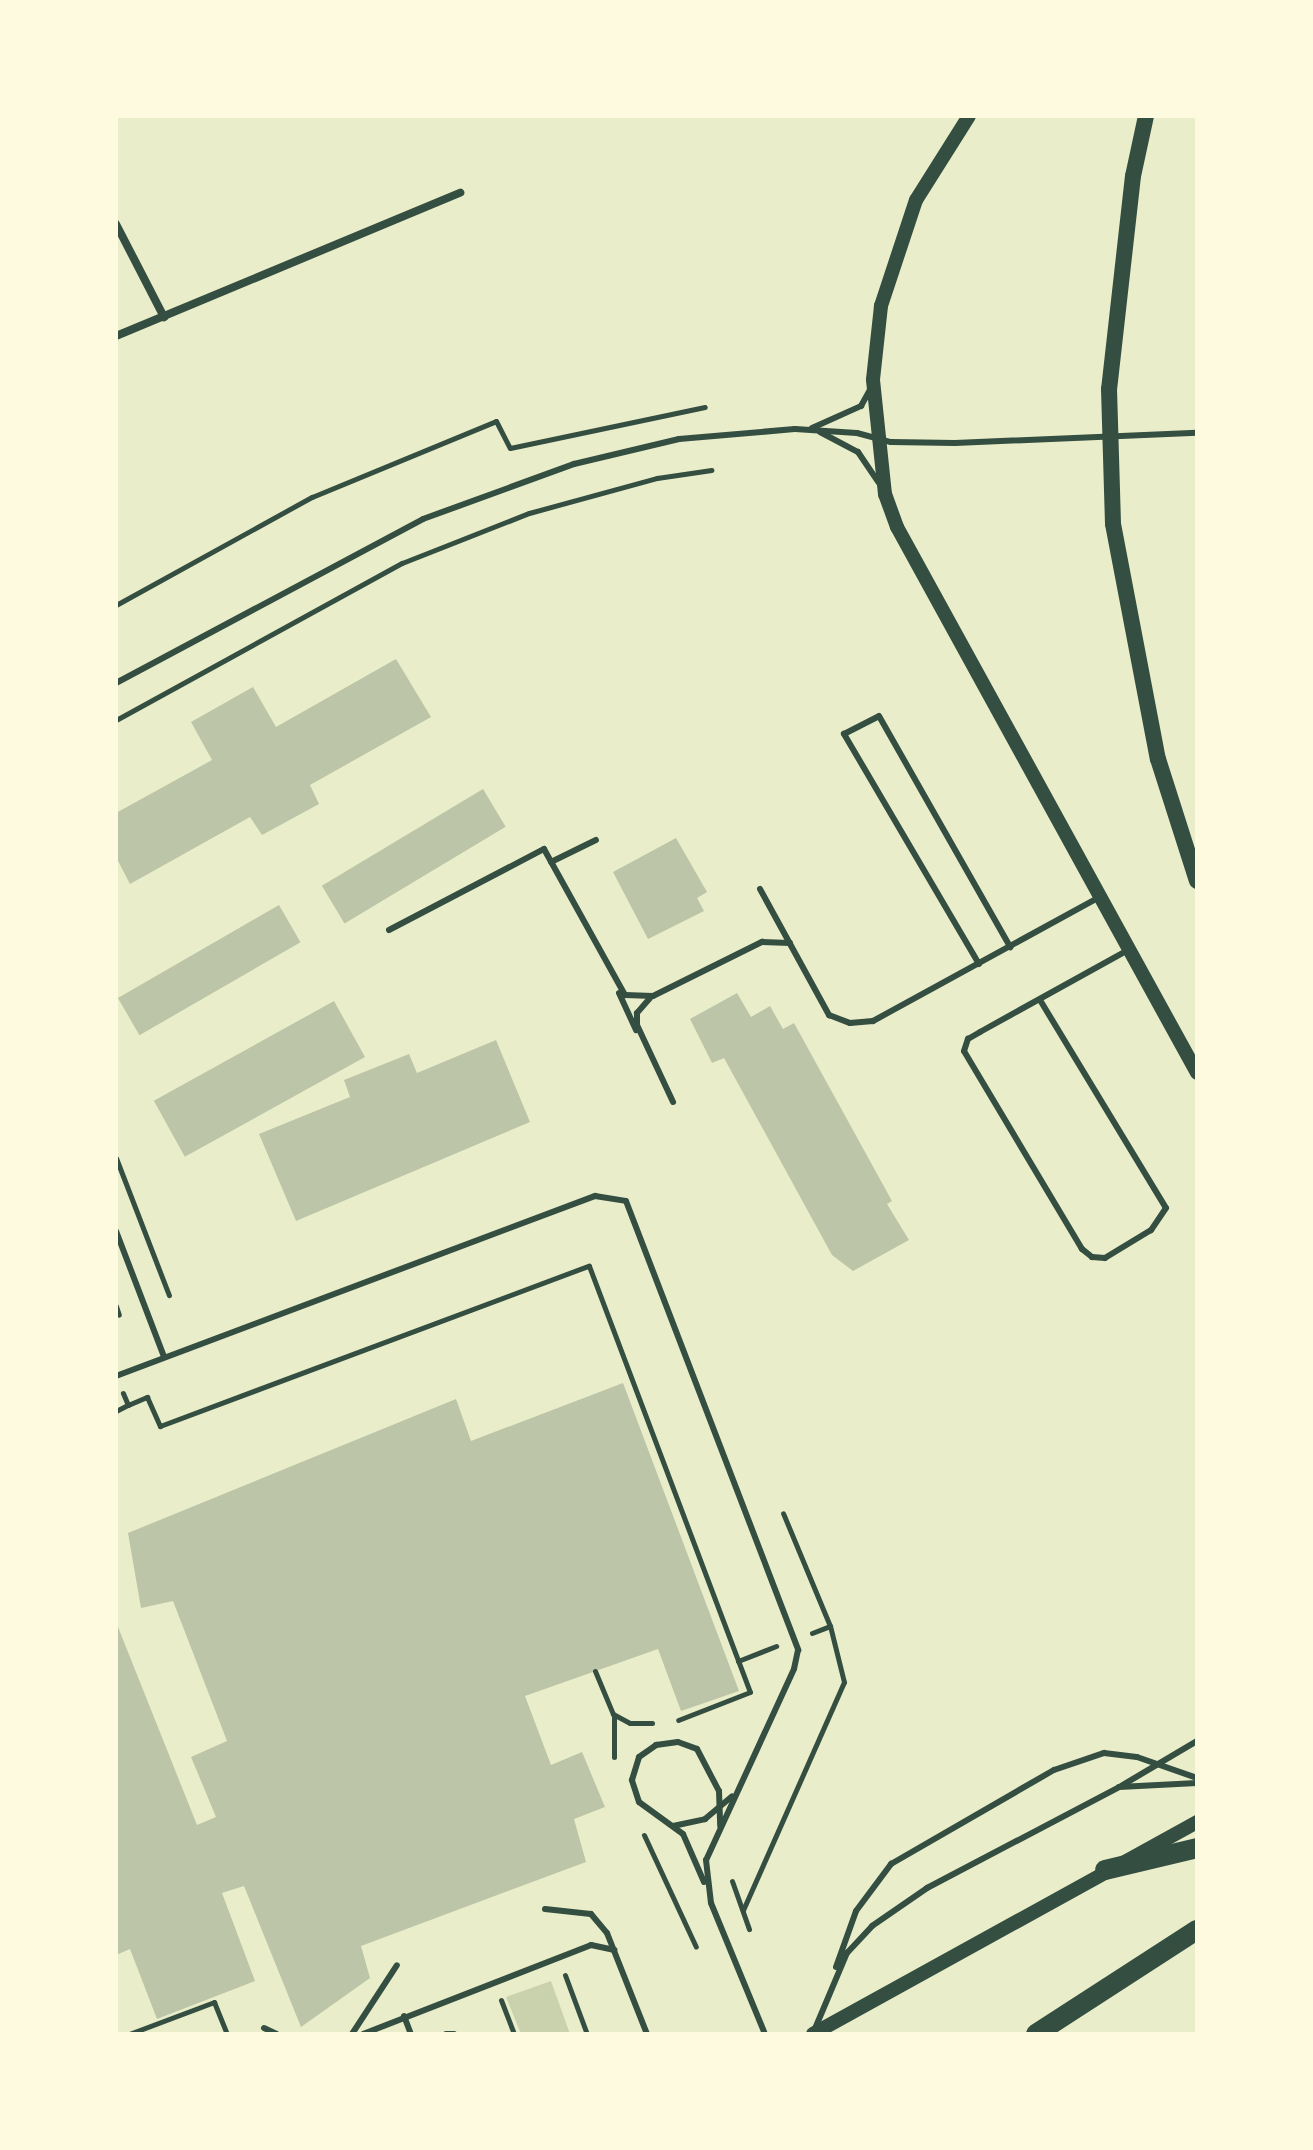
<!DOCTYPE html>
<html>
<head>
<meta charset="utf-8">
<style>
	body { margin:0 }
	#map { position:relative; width:1313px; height:2150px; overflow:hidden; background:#e9edc9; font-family:Helvetica,sans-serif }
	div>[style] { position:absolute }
	.green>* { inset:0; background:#cad2ad }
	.building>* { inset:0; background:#bcc5a7; transform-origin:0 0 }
	.path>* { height:5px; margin:-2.5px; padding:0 2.5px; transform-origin:2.5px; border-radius:2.5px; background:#344e41 }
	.service>* { height:6px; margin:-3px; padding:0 3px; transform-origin:3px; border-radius:3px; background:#344e41 }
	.minor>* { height:8px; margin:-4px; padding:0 4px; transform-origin:4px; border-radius:4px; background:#344e41 }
	.tertiary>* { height:14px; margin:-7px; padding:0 7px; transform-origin:7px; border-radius:7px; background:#344e41 }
	.secondary>* { height:16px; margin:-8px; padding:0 8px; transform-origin:8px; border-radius:8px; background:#344e41 }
	.primary>* { height:20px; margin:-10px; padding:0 10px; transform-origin:10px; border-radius:10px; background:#344e41 }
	span { translate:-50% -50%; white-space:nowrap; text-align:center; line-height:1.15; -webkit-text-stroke:8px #fefae0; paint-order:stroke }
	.frame { position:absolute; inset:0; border:118px solid #fefae0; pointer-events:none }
</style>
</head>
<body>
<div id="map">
	<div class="green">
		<div style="clip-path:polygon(551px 1981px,570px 2034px,521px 2034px,506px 1997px)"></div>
	</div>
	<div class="building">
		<div style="clip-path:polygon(396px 659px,431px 717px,310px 785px,319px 804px,262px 835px,250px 817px,130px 884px,116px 857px,116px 813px,212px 760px,191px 722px,253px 687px,276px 727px)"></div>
		<div style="left:483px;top:789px;width:44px;height:188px;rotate:59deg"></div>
		<div style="clip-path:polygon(676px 838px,707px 892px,697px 898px,704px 911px,648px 939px,613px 872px)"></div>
		<div style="left:279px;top:905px;width:43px;height:186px;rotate:60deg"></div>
		<div style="clip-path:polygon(737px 993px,751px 1017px,770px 1006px,783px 1029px,794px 1023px,892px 1201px,887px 1204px,909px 1240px,853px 1271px,832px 1255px,724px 1058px,712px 1063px,690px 1019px)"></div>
		<div style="left:334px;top:1001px;width:64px;height:206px;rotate:61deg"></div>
		<div style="clip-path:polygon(496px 1040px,530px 1122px,296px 1221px,259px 1134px,350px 1097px,344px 1080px,409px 1054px,417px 1073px)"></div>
		<div style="clip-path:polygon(623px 1383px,739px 1691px,681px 1711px,658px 1649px,525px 1696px,551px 1765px,582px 1752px,605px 1807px,574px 1819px,586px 1862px,361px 1946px,370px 1978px,301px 2027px,244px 1886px,222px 1893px,255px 1981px,157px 2019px,130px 1949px,116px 1955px,116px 1622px,197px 1825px,216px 1817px,191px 1757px,227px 1741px,173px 1601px,141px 1608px,128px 1533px,456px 1399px,471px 1441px)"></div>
	</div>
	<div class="path">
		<div style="left:116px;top:605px;width:224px;rotate:-28.9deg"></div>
		<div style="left:312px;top:497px;width:199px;rotate:-22.4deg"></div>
		<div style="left:496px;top:421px;width:30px;rotate:63deg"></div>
		<div style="left:510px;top:448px;width:199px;rotate:-11.9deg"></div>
		<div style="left:116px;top:720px;width:326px;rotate:-28.8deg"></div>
		<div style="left:402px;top:563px;width:136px;rotate:-21.5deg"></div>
		<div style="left:529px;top:513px;width:133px;rotate:-15.3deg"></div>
		<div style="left:657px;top:478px;width:55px;rotate:-8.4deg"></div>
		<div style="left:116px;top:1158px;width:147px;rotate:68.9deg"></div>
		<div style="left:116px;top:1306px;width:9px;rotate:72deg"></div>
		<div style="left:128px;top:1405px;width:21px;rotate:-23deg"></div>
		<div style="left:147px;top:1397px;width:32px;rotate:66deg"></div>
		<div style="left:160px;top:1426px;width:458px;rotate:-20.5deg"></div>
		<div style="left:589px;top:1266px;width:455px;rotate:69.3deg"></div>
		<div style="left:750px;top:1692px;width:77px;rotate:158.7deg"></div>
		<div style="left:116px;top:1411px;width:13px;rotate:-27deg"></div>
		<div style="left:128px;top:1405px;width:13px;rotate:-113deg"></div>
		<div style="left:812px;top:1633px;width:19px;rotate:-21deg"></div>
		<div style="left:738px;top:1661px;width:41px;rotate:-21.5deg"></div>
		<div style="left:595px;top:1671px;width:47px;rotate:67.3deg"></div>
		<div style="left:613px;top:1714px;width:19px;rotate:28deg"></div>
		<div style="left:630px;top:1723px;width:22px"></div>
		<div style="left:614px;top:1715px;width:42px;rotate:90deg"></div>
		<div style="left:644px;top:1835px;width:123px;rotate:65.1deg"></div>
		<div style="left:732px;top:1881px;width:51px;rotate:70.5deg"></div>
		<div style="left:743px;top:1910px;width:249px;rotate:-66.1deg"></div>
		<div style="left:844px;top:1682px;width:58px;rotate:-104deg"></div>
		<div style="left:830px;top:1626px;width:122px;rotate:-112.6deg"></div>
		<div style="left:565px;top:1975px;width:63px;rotate:69.6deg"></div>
		<div style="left:501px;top:2000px;width:36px;rotate:69deg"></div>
		<div style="left:129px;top:2034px;width:91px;rotate:-20.6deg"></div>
		<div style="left:214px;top:2002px;width:35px;rotate:68deg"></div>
	</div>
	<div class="service">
		<div style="left:812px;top:428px;width:54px;rotate:-24.2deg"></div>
		<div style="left:861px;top:406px;width:18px;rotate:-61deg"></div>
		<div style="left:820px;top:432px;width:43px;rotate:27.8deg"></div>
		<div style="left:858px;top:452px;width:37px;rotate:56deg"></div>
		<div style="left:116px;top:683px;width:348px;rotate:-28.1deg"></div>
		<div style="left:423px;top:519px;width:161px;rotate:-20deg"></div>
		<div style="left:574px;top:464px;width:108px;rotate:-13.4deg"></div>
		<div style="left:679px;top:439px;width:116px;rotate:-4.9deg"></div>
		<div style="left:795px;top:429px;width:62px;rotate:3.7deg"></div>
		<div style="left:857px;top:433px;width:35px;rotate:15deg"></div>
		<div style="left:891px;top:442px;width:64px;rotate:0.9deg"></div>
		<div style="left:955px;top:443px;width:242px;rotate:-2.4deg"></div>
		<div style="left:551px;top:862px;width:50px;rotate:-26.1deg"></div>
		<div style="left:760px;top:889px;width:144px;rotate:61.3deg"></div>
		<div style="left:829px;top:1015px;width:22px;rotate:21deg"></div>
		<div style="left:850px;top:1023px;width:23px;rotate:-5deg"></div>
		<div style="left:873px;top:1021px;width:256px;rotate:-28.7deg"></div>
		<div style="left:389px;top:930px;width:175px;rotate:-27.6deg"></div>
		<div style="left:544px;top:849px;width:167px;rotate:61deg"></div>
		<div style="left:625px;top:995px;width:28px;rotate:2deg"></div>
		<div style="left:653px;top:996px;width:122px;rotate:-26.4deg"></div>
		<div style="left:762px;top:942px;width:28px;rotate:2deg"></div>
		<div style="left:979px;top:964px;width:267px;rotate:-120.4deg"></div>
		<div style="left:844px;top:734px;width:39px;rotate:-27deg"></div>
		<div style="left:879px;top:716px;width:266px;rotate:60.4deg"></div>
		<div style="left:619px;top:993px;width:41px;rotate:65.3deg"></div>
		<div style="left:650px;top:998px;width:20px;rotate:131deg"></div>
		<div style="left:637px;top:1013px;width:12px;rotate:90deg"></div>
		<div style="left:637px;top:1025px;width:85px;rotate:64.9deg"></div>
		<div style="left:1040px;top:1000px;width:243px;rotate:58.8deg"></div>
		<div style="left:1166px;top:1208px;width:27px;rotate:124deg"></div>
		<div style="left:1151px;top:1230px;width:54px;rotate:148.7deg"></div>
		<div style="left:1105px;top:1258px;width:13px;rotate:-176deg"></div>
		<div style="left:1092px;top:1257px;width:13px;rotate:-141deg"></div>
		<div style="left:1082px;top:1249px;width:230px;rotate:-120.8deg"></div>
		<div style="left:964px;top:1051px;width:13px;rotate:-72deg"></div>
		<div style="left:968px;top:1039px;width:14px;rotate:-30deg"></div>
		<div style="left:980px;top:1032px;width:167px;rotate:-29deg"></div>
		<div style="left:116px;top:1231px;width:135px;rotate:69.1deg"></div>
		<div style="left:116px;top:1376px;width:512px;rotate:-20.6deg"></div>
		<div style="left:595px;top:1196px;width:31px;rotate:9deg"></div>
		<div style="left:626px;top:1201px;width:481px;rotate:69deg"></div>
		<div style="left:798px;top:1650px;width:19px;rotate:102deg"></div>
		<div style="left:794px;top:1669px;width:210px;rotate:114.7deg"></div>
		<div style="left:706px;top:1860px;width:43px;rotate:83.4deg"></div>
		<div style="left:711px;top:1903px;width:142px;rotate:67.6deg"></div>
		<div style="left:1121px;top:1786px;width:88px;rotate:-30.6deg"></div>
		<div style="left:673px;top:1826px;width:33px;rotate:-12deg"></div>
		<div style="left:705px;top:1819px;width:35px;rotate:-40deg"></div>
		<div style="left:704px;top:1882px;width:52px;rotate:-113.6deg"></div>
		<div style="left:683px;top:1834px;width:54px;rotate:-144deg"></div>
		<div style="left:639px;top:1802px;width:23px;rotate:-108deg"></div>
		<div style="left:632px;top:1780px;width:24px;rotate:-73deg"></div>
		<div style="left:639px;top:1757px;width:21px;rotate:-35deg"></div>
		<div style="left:656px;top:1745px;width:22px;rotate:-8deg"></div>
		<div style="left:678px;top:1742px;width:20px;rotate:20deg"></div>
		<div style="left:697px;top:1749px;width:47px;rotate:62.4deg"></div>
		<div style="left:719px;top:1791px;width:35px;rotate:88deg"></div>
		<div style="left:545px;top:1909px;width:46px;rotate:6.2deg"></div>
		<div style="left:591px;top:1914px;width:25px;rotate:50deg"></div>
		<div style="left:607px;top:1933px;width:109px;rotate:68.4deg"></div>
		<div style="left:836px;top:1967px;width:59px;rotate:-70.3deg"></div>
		<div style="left:856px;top:1911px;width:59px;rotate:-53.3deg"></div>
		<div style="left:891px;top:1864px;width:188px;rotate:-30deg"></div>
		<div style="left:1054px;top:1770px;width:53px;rotate:-18.8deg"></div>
		<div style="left:1104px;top:1753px;width:33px;rotate:7deg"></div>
		<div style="left:1137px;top:1757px;width:64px;rotate:19.3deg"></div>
		<div style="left:404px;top:2016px;width:19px;rotate:69deg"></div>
		<div style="left:264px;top:2028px;width:14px;rotate:25deg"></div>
		<div style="left:814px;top:2031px;width:85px;rotate:-67.1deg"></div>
		<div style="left:847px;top:1953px;width:37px;rotate:-47deg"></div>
		<div style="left:872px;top:1926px;width:67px;rotate:-34.6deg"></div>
		<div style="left:927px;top:1888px;width:217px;rotate:-27.7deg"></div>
		<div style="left:1119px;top:1787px;width:78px;rotate:-2.9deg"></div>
		<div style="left:352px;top:2034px;width:82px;rotate:-56.9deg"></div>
		<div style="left:363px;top:2034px;width:245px;rotate:-21.3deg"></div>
		<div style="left:591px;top:1945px;width:24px;rotate:12deg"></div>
		<div style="left:446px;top:2034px;width:8px"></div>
	</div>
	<div class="minor">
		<div style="left:116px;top:224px;width:105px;rotate:62.7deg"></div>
		<div style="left:116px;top:336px;width:373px;rotate:-22.6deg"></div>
	</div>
	<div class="tertiary">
		<div style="left:969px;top:116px;width:99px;rotate:122.2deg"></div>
		<div style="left:916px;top:200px;width:112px;rotate:108.3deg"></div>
		<div style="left:881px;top:306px;width:74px;rotate:96.2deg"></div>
		<div style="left:873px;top:380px;width:115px;rotate:84deg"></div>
		<div style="left:885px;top:494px;width:35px;rotate:70deg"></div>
		<div style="left:897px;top:527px;width:623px;rotate:61.21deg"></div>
		<div style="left:813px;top:2034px;width:439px;rotate:-28.9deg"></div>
	</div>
	<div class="secondary">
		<div style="left:1146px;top:116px;width:61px;rotate:102.2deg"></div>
		<div style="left:1133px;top:176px;width:214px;rotate:96.4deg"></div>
		<div style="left:1109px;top:389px;width:135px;rotate:88.3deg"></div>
		<div style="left:1113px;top:524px;width:239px;rotate:79.2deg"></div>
		<div style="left:1158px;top:759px;width:128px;rotate:72.3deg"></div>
	</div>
	<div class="primary">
		<div style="left:1105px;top:1870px;width:95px;rotate:-13.4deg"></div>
		<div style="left:1036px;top:2034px;width:192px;rotate:-32.9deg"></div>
	</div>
	<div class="frame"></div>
</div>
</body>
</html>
